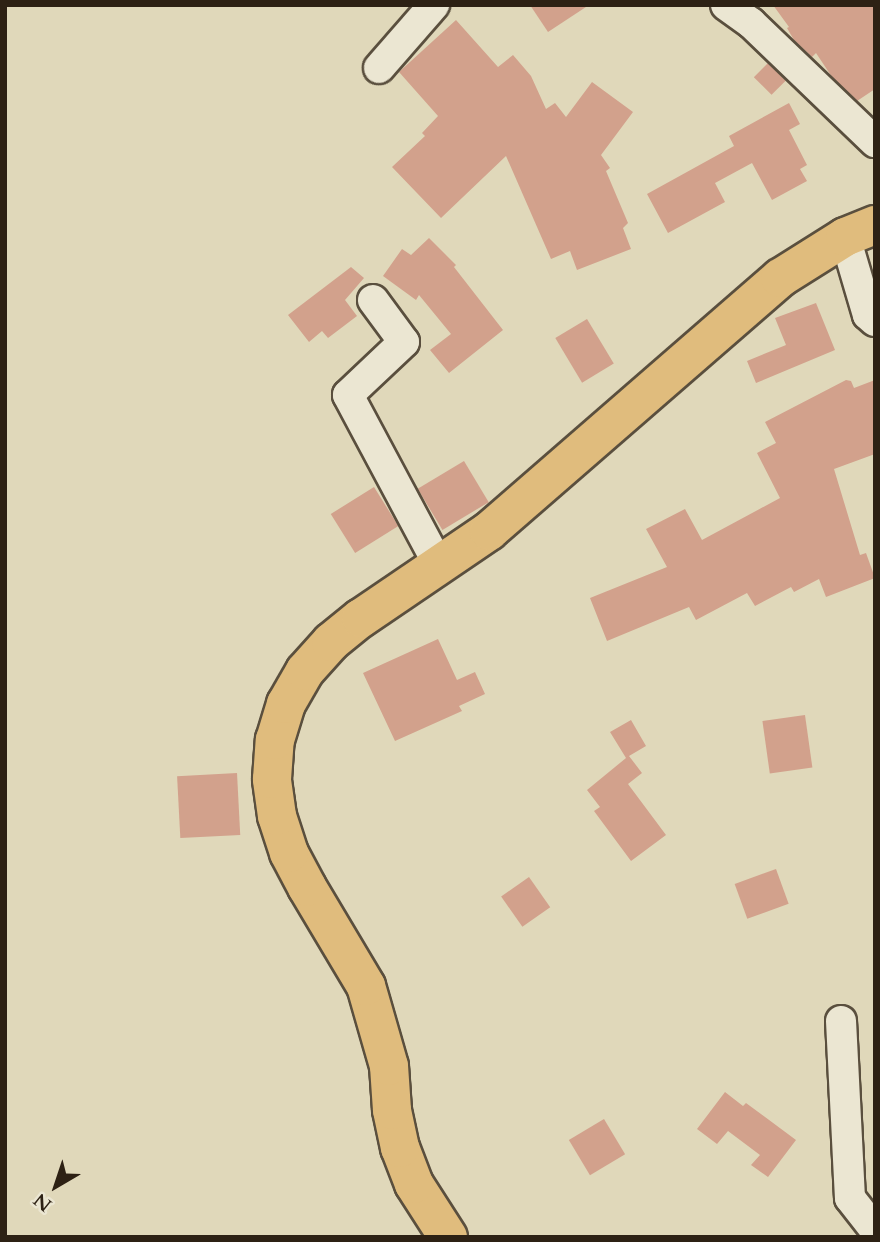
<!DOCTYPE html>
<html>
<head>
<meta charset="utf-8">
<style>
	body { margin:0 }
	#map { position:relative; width:880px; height:1242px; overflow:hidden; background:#e0d8ba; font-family:Cardo,serif }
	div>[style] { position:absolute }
	.building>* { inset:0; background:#d2a18c; transform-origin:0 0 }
	.roads { filter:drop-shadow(2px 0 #5a4f3e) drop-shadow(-2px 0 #5a4f3e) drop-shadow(0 2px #5a4f3e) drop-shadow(0 -2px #5a4f3e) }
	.minor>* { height:30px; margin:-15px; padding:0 15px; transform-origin:15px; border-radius:15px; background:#ebe6d2 }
	.major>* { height:38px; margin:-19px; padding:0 19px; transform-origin:19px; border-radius:19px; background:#e0bc7d }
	span { translate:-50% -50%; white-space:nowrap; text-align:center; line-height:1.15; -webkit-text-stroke:6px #ebe6d2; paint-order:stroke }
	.frame { position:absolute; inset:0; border:7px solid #2d2114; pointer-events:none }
	.north { position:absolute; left:21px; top:1151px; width:70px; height:70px; -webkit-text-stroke:5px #ebe6d2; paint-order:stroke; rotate:219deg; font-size:19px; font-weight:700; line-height:28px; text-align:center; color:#2d2114 }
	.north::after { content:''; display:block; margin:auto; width:24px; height:32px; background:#2d2114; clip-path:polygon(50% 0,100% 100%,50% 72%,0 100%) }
</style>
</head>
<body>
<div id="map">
	<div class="building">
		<div style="clip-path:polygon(530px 5px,589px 5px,548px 32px)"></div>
		<div style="clip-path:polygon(773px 5px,875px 5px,875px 89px,857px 101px,832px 77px,816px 53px,812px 57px,794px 40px,787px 28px,789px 27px)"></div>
		<div style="clip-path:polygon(456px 20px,498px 67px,513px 55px,531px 76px,546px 109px,555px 103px,566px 117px,592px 82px,633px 112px,601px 155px,610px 168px,606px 171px,628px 223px,623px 228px,631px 249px,577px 270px,570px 251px,551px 259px,506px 156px,441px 218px,392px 167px,425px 136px,422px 133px,438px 116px,399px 72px)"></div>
		<div style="left:768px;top:63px;width:25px;height:20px;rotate:45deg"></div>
		<div style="clip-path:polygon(789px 103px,800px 124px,789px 130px,807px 165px,800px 169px,807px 181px,772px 200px,752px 163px,715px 183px,725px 202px,668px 233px,647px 194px,734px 146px,729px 136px)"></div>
		<div style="clip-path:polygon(429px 238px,456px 265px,454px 267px,503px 330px,449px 373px,430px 350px,451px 334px,419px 295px,416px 300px,383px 276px,402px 249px,411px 255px)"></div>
		<div style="clip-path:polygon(351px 267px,364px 278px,345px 300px,357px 316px,328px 338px,322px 331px,309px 342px,288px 315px)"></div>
		<div style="clip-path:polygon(816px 303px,835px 350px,756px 383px,747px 361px,786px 345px,775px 318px)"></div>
		<div style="left:587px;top:319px;width:52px;height:37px;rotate:59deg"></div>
		<div style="clip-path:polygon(846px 380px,851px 381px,854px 388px,875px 380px,875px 454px,834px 469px,860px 555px,866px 553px,875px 578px,826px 597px,819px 579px,794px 592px,791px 587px,755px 606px,747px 593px,696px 620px,689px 607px,607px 641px,590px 598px,667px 567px,646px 529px,685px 509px,702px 540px,780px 498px,757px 453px,776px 443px,765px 422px)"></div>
		<div style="left:464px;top:461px;width:48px;height:54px;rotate:59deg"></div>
		<div style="left:374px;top:487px;width:46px;height:51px;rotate:58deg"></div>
		<div style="clip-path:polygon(438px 639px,457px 680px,475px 672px,485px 694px,459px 706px,462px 711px,395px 741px,363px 673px)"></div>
		<div style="left:805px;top:715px;width:53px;height:43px;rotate:82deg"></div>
		<div style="clip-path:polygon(631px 720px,646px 746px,629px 756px,642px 773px,628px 784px,666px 835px,631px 861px,594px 811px,600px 807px,587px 790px,626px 758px,610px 732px)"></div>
		<div style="left:237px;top:773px;width:62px;height:60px;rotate:87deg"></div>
		<div style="left:776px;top:869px;width:37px;height:44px;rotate:70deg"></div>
		<div style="left:529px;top:877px;width:37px;height:34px;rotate:55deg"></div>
		<div style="clip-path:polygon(725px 1092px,743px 1106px,746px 1103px,796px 1140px,768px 1177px,751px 1165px,760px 1155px,728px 1131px,717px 1144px,697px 1129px)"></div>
		<div style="left:604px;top:1119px;width:41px;height:41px;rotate:59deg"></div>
	</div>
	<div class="roads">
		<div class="minor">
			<div style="left:726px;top:5px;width:31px;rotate:36deg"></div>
			<div style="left:751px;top:23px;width:172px;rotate:43.8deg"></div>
			<div style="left:379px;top:68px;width:84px;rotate:-48.9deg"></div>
			<div style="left:845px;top:237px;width:81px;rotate:73.6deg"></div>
			<div style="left:868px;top:315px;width:9px;rotate:41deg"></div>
			<div style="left:373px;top:300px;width:52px;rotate:53.6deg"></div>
			<div style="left:404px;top:342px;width:77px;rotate:136.6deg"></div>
			<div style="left:348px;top:395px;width:195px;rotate:61.9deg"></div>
			<div style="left:841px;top:1021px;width:177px;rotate:87.1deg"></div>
			<div style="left:850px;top:1198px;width:41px;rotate:52deg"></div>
		</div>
		<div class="major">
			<div style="left:448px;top:1237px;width:63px;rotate:-122.7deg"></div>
			<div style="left:414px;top:1184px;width:39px;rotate:-111deg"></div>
			<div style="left:400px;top:1148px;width:39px;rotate:-102deg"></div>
			<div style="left:392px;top:1110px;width:44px;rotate:-93.9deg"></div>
			<div style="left:389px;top:1066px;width:83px;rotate:-106deg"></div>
			<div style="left:366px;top:986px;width:115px;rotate:-120.8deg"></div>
			<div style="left:307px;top:887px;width:38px;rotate:-118deg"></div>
			<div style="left:289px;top:853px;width:39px;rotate:-108deg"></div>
			<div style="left:277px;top:816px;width:37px;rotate:-98deg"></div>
			<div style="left:272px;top:779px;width:39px;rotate:-86deg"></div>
			<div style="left:275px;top:740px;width:38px;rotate:-73deg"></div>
			<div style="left:286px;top:704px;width:38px;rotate:-60deg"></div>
			<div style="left:305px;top:671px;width:39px;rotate:-48deg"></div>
			<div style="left:331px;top:642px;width:38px;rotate:-39deg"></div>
			<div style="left:361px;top:618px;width:155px;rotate:-34.2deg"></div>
			<div style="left:489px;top:531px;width:386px;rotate:-41deg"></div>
			<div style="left:780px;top:278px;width:77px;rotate:-32.2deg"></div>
			<div style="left:845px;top:237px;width:32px;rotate:-22deg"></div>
		</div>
	</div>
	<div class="frame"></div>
	<div class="north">N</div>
</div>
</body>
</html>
